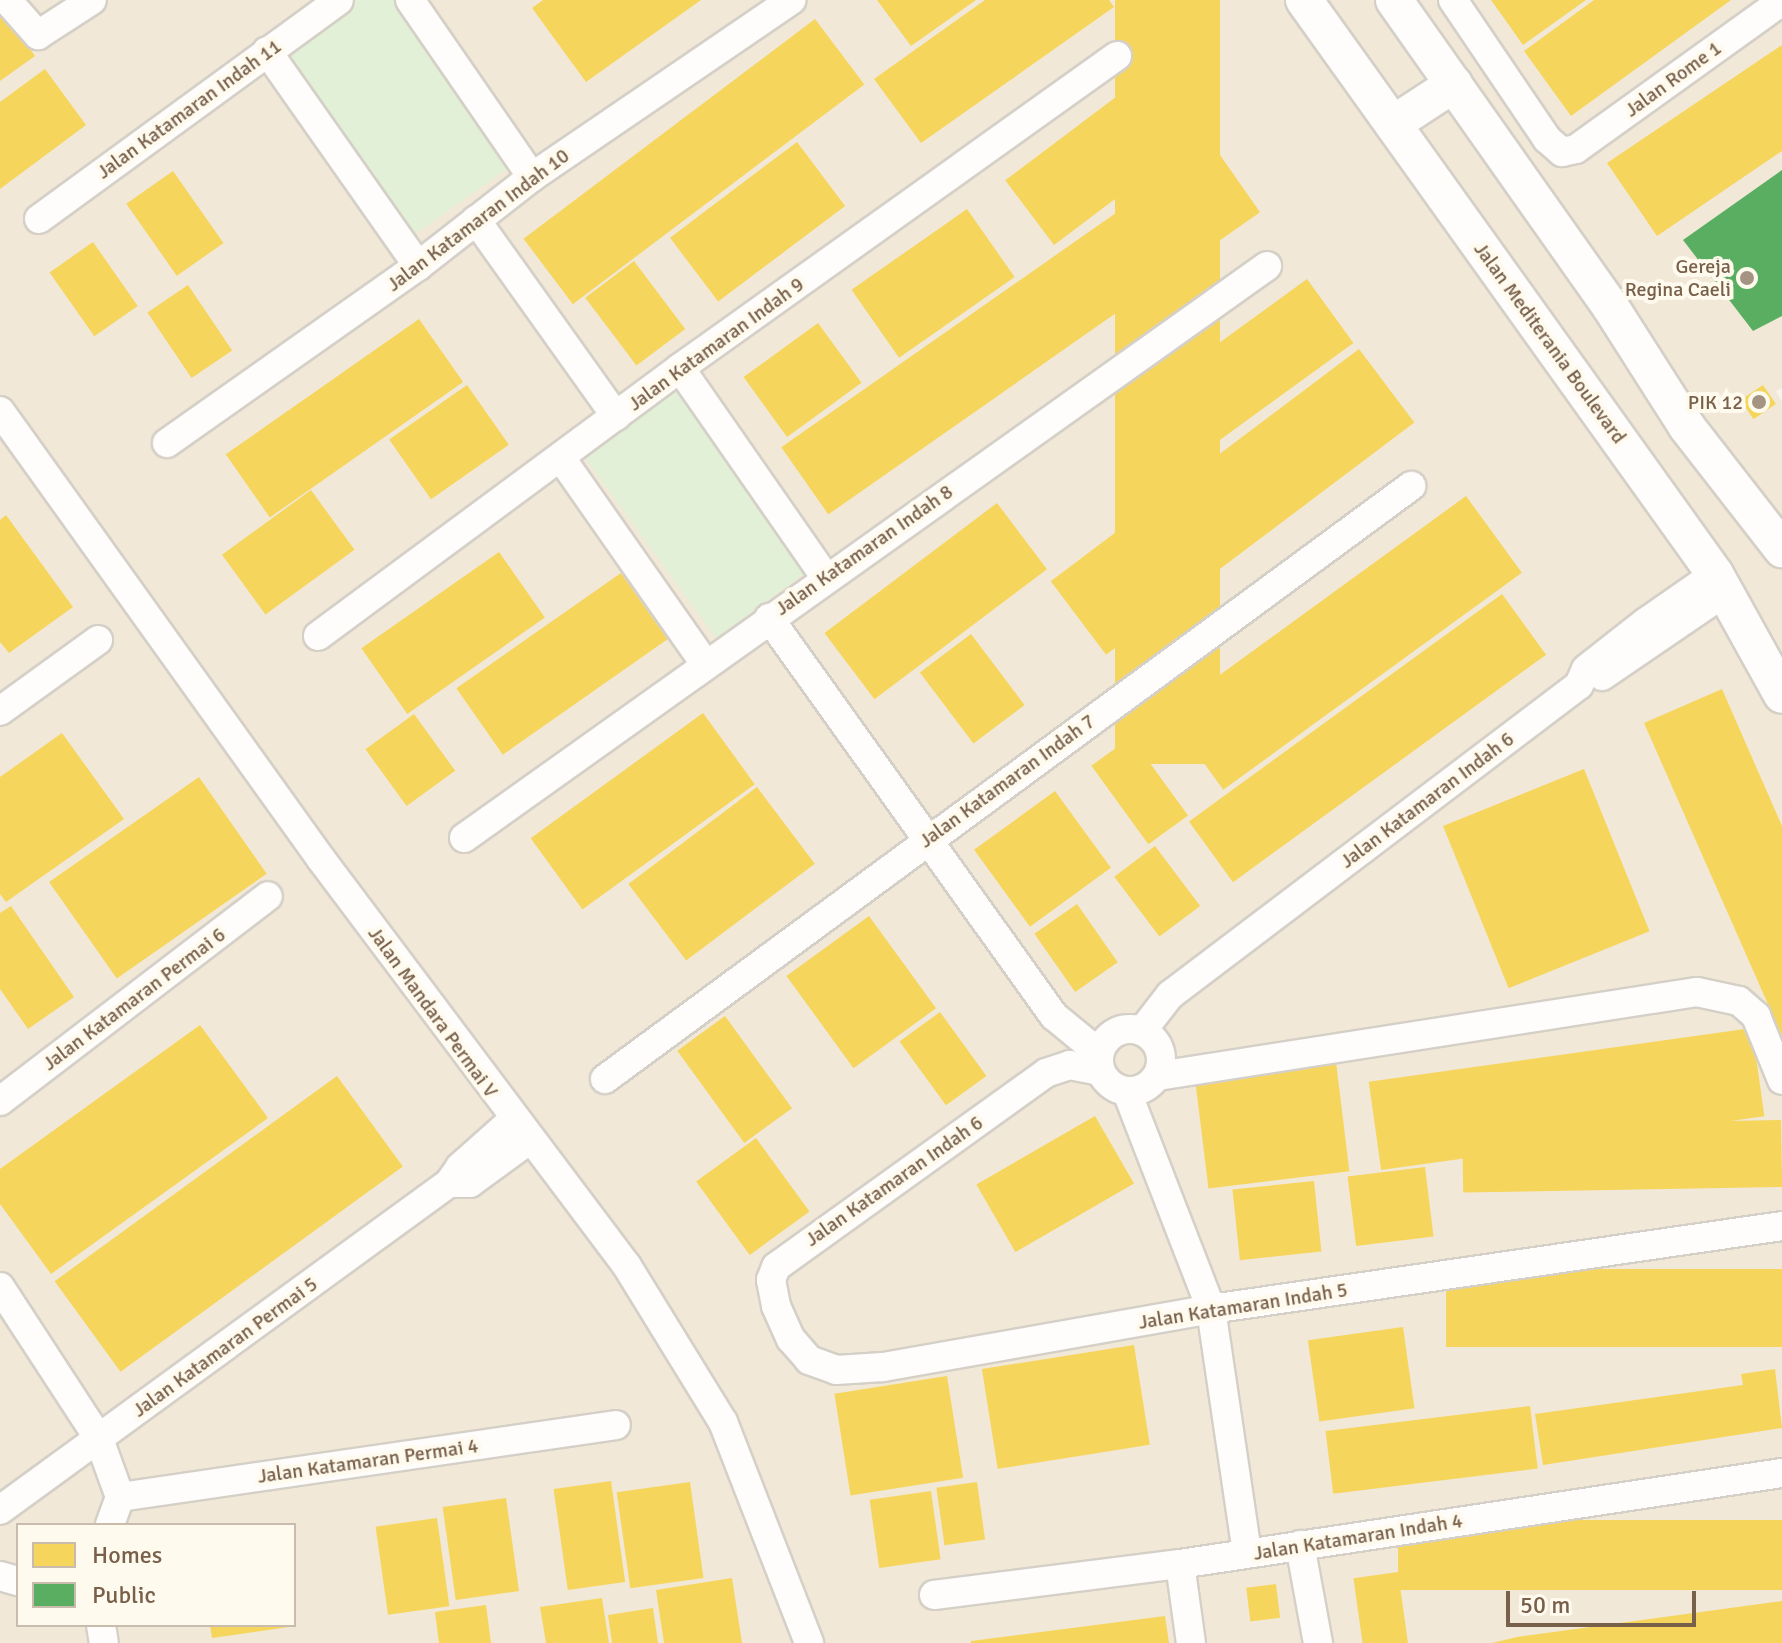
<!DOCTYPE html>
<html>
<head>
<meta charset="utf-8">
<style>
	body { margin:0 }
	#map { position:relative; width:1782px; height:1643px; overflow:hidden; background:#f8f4eb; font-family:Signika,sans-serif }
	div>[style] { position:absolute }
	.residential>* { inset:0; background:#f1e8d8 }
	.green>* { inset:0; background:#e1f0d6; transform-origin:0 0 }
	.homes>* { inset:0; background:#f6d55c; transform-origin:0 0 }
	.public>* { inset:0; background:#5aae61 }
	.roads { filter:drop-shadow(2px 0 #d5d0c7) drop-shadow(-2px 0 #d5d0c7) drop-shadow(0 2px #d5d0c7) drop-shadow(0 -2px #d5d0c7) }
	.minor>* { height:28px; margin:-14px; padding:0 14px; transform-origin:14px; border-radius:14px; background:#fefdfc }
	.minor>.ring { margin:-14px; padding:0; box-sizing:content-box; background:none; border:28px solid #fefdfc; border-radius:50% }
	.tertiary>* { height:36px; margin:-18px; padding:0 18px; transform-origin:18px; border-radius:18px; background:#fefdfc }
	.dots>* { width:22px; height:22px; translate:-50% -50%; box-sizing:border-box; border:4px solid #fffaee; border-radius:50% }
	span { translate:-50% -50%; white-space:nowrap; text-align:center; line-height:1.15; -webkit-text-stroke:8px #fffaee; paint-order:stroke }
	.street-label { font-size:20px; color:#78604a }
	.poi-label { font-size:20px; color:#78604a }
	.right { translate:-100% -50%; text-align:right }
	.legend { position:absolute; left:16px; top:1523px; width:280px; height:104px; box-sizing:border-box; background:#fffaee; border:2px solid #c9bcac; margin:0; padding:10px 14px; list-style:none; font-size:24px; color:#78604a }
	.legend li { display:flex; align-items:center; gap:16px; height:40px }
	.legend b { width:40px; border:2px solid #c9bcac }
	.scale { position:absolute; left:1506px; top:1591px; width:190px; height:36px; box-sizing:border-box; border:4px solid #78604a; border-top:0; padding-left:10px; font-size:24px; line-height:28px; white-space:nowrap; color:#78604a; -webkit-text-stroke:6px #fffaee; paint-order:stroke }
</style>
</head>
<body>
<div id="map">
	<div class="residential">
		<div style="clip-path:polygon(evenodd,0 0,1782px 0,1782px 388px,1776px 391px,1782px 402px,1782px 1643px,0 1643px,0 0,18px 1525px,294px 1525px,294px 1625px,18px 1625px,18px 1525px)"></div>
	</div>
	<div class="green">
		<div style="clip-path:polygon(356px 0,403px 0,518px 161px,415px 234px,284px 50px)"></div>
		<div style="left:685px;top:381px;width:226px;height:126px;rotate:54deg"></div>
	</div>
	<div class="homes">
		<div style="clip-path:polygon(543px 0,701px 0,586px 82px,532px 8px)"></div>
		<div style="clip-path:polygon(877px 0,976px 0,911px 46px)"></div>
		<div style="clip-path:polygon(985px 0,1109px 0,1114px 7px,921px 143px,874px 79px)"></div>
		<div style="left:1115px;top:0;width:105px;height:764px"></div>
		<div style="clip-path:polygon(1491px 0,1586px 0,1523px 45px)"></div>
		<div style="clip-path:polygon(1594px 0,1731px 0,1571px 116px,1524px 51px)"></div>
		<div style="clip-path:polygon(0 7px,35px 56px,0 81px)"></div>
		<div style="left:815px;top:19px;width:82px;height:365px;rotate:53deg"></div>
		<div style="clip-path:polygon(1782px 45px,1782px 151px,1657px 236px,1607px 163px)"></div>
		<div style="clip-path:polygon(45px 69px,86px 125px,0 189px,0 102px)"></div>
		<div style="left:1153px;top:69px;width:81px;height:185px;rotate:53deg"></div>
		<div style="left:797px;top:142px;width:80px;height:159px;rotate:53deg"></div>
		<div style="left:1213px;top:145px;width:82px;height:527px;rotate:55deg"></div>
		<div style="left:173px;top:171px;width:88px;height:57px;rotate:55deg"></div>
		<div style="left:967px;top:209px;width:83px;height:141px;rotate:55deg"></div>
		<div style="left:93px;top:242px;width:78px;height:53px;rotate:55deg"></div>
		<div style="left:634px;top:261px;width:85px;height:61px;rotate:53deg"></div>
		<div style="left:1307px;top:279px;width:79px;height:182px;rotate:54deg"></div>
		<div style="left:188px;top:285px;width:79px;height:49px;rotate:56deg"></div>
		<div style="left:419px;top:319px;width:77px;height:236px;rotate:55deg"></div>
		<div style="left:818px;top:323px;width:74px;height:92px;rotate:54deg"></div>
		<div style="left:1359px;top:349px;width:92px;height:386px;rotate:53deg"></div>
		<div style="left:467px;top:385px;width:73px;height:95px;rotate:55deg"></div>
		<div style="left:1763px;top:385px;width:23px;height:27px;rotate:56deg"></div>
		<div style="left:311px;top:490px;width:74px;height:110px;rotate:54deg"></div>
		<div style="left:1466px;top:496px;width:95px;height:369px;rotate:54deg"></div>
		<div style="left:997px;top:503px;width:83px;height:216px;rotate:53deg"></div>
		<div style="clip-path:polygon(6px 515px,73px 607px,9px 653px,0 642px,0 520px)"></div>
		<div style="left:499px;top:552px;width:80px;height:168px;rotate:55deg"></div>
		<div style="left:621px;top:573px;width:81px;height:201px;rotate:55deg"></div>
		<div style="left:1502px;top:594px;width:75px;height:387px;rotate:54deg"></div>
		<div style="left:971px;top:634px;width:89px;height:64px;rotate:53deg"></div>
		<div style="clip-path:polygon(1722px 689px,1782px 826px,1782px 1036px,1644px 723px)"></div>
		<div style="left:703px;top:713px;width:88px;height:213px;rotate:54deg"></div>
		<div style="left:414px;top:714px;width:70px;height:60px;rotate:54deg"></div>
		<div style="clip-path:polygon(62px 733px,124px 819px,6px 902px,0 894px,0 777px)"></div>
		<div style="left:1131px;top:737px;width:97px;height:49px;rotate:54deg"></div>
		<div style="left:1584px;top:769px;width:175px;height:152px;rotate:68deg"></div>
		<div style="left:199px;top:777px;width:118px;height:183px;rotate:55deg"></div>
		<div style="left:757px;top:787px;width:96px;height:161px;rotate:53deg"></div>
		<div style="left:1055px;top:791px;width:95px;height:100px;rotate:54deg"></div>
		<div style="left:1155px;top:846px;width:75px;height:51px;rotate:53deg"></div>
		<div style="left:1077px;top:904px;width:71px;height:52px;rotate:55deg"></div>
		<div style="clip-path:polygon(11px 906px,74px 997px,28px 1029px,0 989px,0 913px)"></div>
		<div style="left:869px;top:916px;width:114px;height:102px;rotate:54deg"></div>
		<div style="left:940px;top:1012px;width:79px;height:50px;rotate:54deg"></div>
		<div style="left:725px;top:1016px;width:114px;height:59px;rotate:54deg"></div>
		<div style="clip-path:polygon(200px 1025px,268px 1118px,51px 1274px,0 1204px,0 1169px)"></div>
		<div style="left:1752px;top:1028px;width:89px;height:387px;rotate:82deg"></div>
		<div style="left:1336px;top:1062px;width:110px;height:142px;rotate:83deg"></div>
		<div style="left:337px;top:1076px;width:112px;height:349px;rotate:54deg"></div>
		<div style="left:1095px;top:1116px;width:78px;height:137px;rotate:60deg"></div>
		<div style="left:1781px;top:1120px;width:67px;height:319px;rotate:89deg"></div>
		<div style="left:756px;top:1138px;width:91px;height:74px;rotate:54deg"></div>
		<div style="left:1425px;top:1167px;width:70px;height:78px;rotate:83deg"></div>
		<div style="left:1314px;top:1181px;width:71px;height:82px;rotate:84deg"></div>
		<div style="left:1782px;top:1269px;width:78px;height:336px;rotate:90deg"></div>
		<div style="left:1403px;top:1327px;width:82px;height:96px;rotate:82deg"></div>
		<div style="left:1134px;top:1345px;width:101px;height:154px;rotate:81deg"></div>
		<div style="clip-path:polygon(1775px 1369px,1782px 1428px,1543px 1465px,1535px 1414px,1743px 1385px,1741px 1374px)"></div>
		<div style="left:947px;top:1376px;width:103px;height:114px;rotate:81deg"></div>
		<div style="left:1530px;top:1406px;width:63px;height:206px;rotate:83deg"></div>
		<div style="left:611px;top:1481px;width:102px;height:58px;rotate:82deg"></div>
		<div style="left:690px;top:1482px;width:97px;height:74px;rotate:82deg"></div>
		<div style="left:977px;top:1482px;width:58px;height:41px;rotate:82deg"></div>
		<div style="left:931px;top:1491px;width:69px;height:62px;rotate:82deg"></div>
		<div style="left:506px;top:1498px;width:94px;height:64px;rotate:82deg"></div>
		<div style="left:437px;top:1518px;width:89px;height:62px;rotate:82deg"></div>
		<div style="left:1782px;top:1520px;width:70px;height:384px;rotate:90deg"></div>
		<div style="left:1398px;top:1572px;width:72px;height:45px;rotate:82deg"></div>
		<div style="clip-path:polygon(732px 1578px,742px 1643px,664px 1643px,656px 1590px)"></div>
		<div style="left:1276px;top:1584px;width:34px;height:30px;rotate:83deg"></div>
		<div style="clip-path:polygon(602px 1598px,609px 1643px,546px 1643px,540px 1607px)"></div>
		<div style="clip-path:polygon(1782px 1601px,1782px 1643px,1492px 1643px,1517px 1637px)"></div>
		<div style="clip-path:polygon(486px 1605px,491px 1643px,439px 1643px,435px 1612px)"></div>
		<div style="clip-path:polygon(653px 1608px,658px 1643px,612px 1643px,608px 1615px)"></div>
		<div style="clip-path:polygon(1165px 1616px,1169px 1643px,971px 1643px,971px 1641px)"></div>
		<div style="clip-path:polygon(210px 1625px,289px 1625px,289px 1627px,212px 1638px)"></div>
	</div>
	<div class="public">
		<div style="clip-path:polygon(1782px 170px,1782px 316px,1753px 331px,1683px 240px)"></div>
	</div>
	<div class="roads">
		<div class="minor">
			<div style="left:7px;top:0;width:47px;rotate:48.5deg"></div>
			<div style="left:38px;top:35px;width:64px;rotate:-32.9deg"></div>
			<div style="left:410px;top:0;width:215px;rotate:55.4deg"></div>
			<div style="left:1453px;top:0;width:168px;rotate:55.9deg"></div>
			<div style="left:1547px;top:139px;width:20px;rotate:41deg"></div>
			<div style="left:1562px;top:152px;width:14px;rotate:-12deg"></div>
			<div style="left:1576px;top:149px;width:254px;rotate:-35.7deg"></div>
			<div style="left:267px;top:51px;width:263px;rotate:54.9deg"></div>
			<div style="left:39px;top:219px;width:371px;rotate:-36.1deg"></div>
			<div style="left:476px;top:220px;width:241px;rotate:54.5deg"></div>
			<div style="left:680px;top:368px;width:254px;rotate:55.2deg"></div>
			<div style="left:0;top:411px;width:551px;rotate:54.38deg"></div>
			<div style="left:321px;top:859px;width:509px;rotate:53.06deg"></div>
			<div style="left:627px;top:1266px;width:183px;rotate:58.4deg"></div>
			<div style="left:723px;top:1422px;width:237px;rotate:68.7deg"></div>
			<div style="left:167px;top:443px;width:307px;rotate:-35.2deg"></div>
			<div style="left:418px;top:266px;width:145px;rotate:-38deg"></div>
			<div style="left:532px;top:177px;width:314px;rotate:-34.3deg"></div>
			<div style="left:561px;top:458px;width:251px;rotate:55deg"></div>
			<div style="left:769px;top:618px;width:490px;rotate:54.4deg"></div>
			<div style="left:1054px;top:1016px;width:58px;rotate:39.4deg"></div>
			<div style="left:318px;top:636px;width:450px;rotate:-36.5deg"></div>
			<div style="left:680px;top:368px;width:537px;rotate:-35.53deg"></div>
			<div style="left:1602px;top:676px;width:149px;rotate:-34.3deg"></div>
			<div style="left:0;top:711px;width:121px;rotate:-35.9deg"></div>
			<div style="left:464px;top:838px;width:986px;rotate:-35.46deg"></div>
			<div class="ring" style="left:1099px;top:1029px;width:34px;height:34px"></div>
			<div style="left:1142px;top:1031px;width:46px;rotate:-52.1deg"></div>
			<div style="left:1170px;top:995px;width:513px;rotate:-37.16deg"></div>
			<div style="left:1579px;top:685px;width:17px;rotate:-66deg"></div>
			<div style="left:1586px;top:669px;width:76px;rotate:-38.1deg"></div>
			<div style="left:1646px;top:622px;width:84px;rotate:-34.8deg"></div>
			<div style="left:1100px;top:1071px;width:31px;rotate:-169deg"></div>
			<div style="left:1070px;top:1065px;width:25px;rotate:162deg"></div>
			<div style="left:1046px;top:1073px;width:332px;rotate:144.3deg"></div>
			<div style="left:776px;top:1267px;width:14px;rotate:111deg"></div>
			<div style="left:771px;top:1280px;width:26px;rotate:79deg"></div>
			<div style="left:776px;top:1306px;width:36px;rotate:66deg"></div>
			<div style="left:791px;top:1339px;width:28px;rotate:49deg"></div>
			<div style="left:809px;top:1360px;width:29px;rotate:20deg"></div>
			<div style="left:836px;top:1370px;width:47px;rotate:-3.7deg"></div>
			<div style="left:883px;top:1367px;width:333px;rotate:-10deg"></div>
			<div style="left:1211px;top:1309px;width:577px;rotate:-8.27deg"></div>
			<div style="left:1158px;top:1076px;width:546px;rotate:-8.86deg"></div>
			<div style="left:1697px;top:992px;width:43px;rotate:12.1deg"></div>
			<div style="left:1739px;top:1001px;width:23px;rotate:41deg"></div>
			<div style="left:1756px;top:1016px;width:69px;rotate:67.9deg"></div>
			<div style="left:605px;top:1079px;width:1001px;rotate:-36.34deg"></div>
			<div style="left:1127px;top:1092px;width:233px;rotate:68.8deg"></div>
			<div style="left:1211px;top:1309px;width:247px;rotate:81.6deg"></div>
			<div style="left:0;top:1101px;width:337px;rotate:-37.4deg"></div>
			<div style="left:449px;top:1183px;width:21px"></div>
			<div style="left:470px;top:1183px;width:73px;rotate:-36.1deg"></div>
			<div style="left:0;top:1287px;width:181px;rotate:56.9deg"></div>
			<div style="left:99px;top:1439px;width:62px;rotate:70.1deg"></div>
			<div style="left:120px;top:1497px;width:30px;rotate:110deg"></div>
			<div style="left:120px;top:1497px;width:501px;rotate:-8.26deg"></div>
			<div style="left:0;top:1510px;width:555px;rotate:-36.07deg"></div>
			<div style="left:449px;top:1183px;width:19px;rotate:-55deg"></div>
			<div style="left:460px;top:1167px;width:71px;rotate:-41.6deg"></div>
			<div style="left:1300px;top:1545px;width:100px;rotate:79.6deg"></div>
			<div style="left:1180px;top:1564px;width:80px;rotate:82.1deg"></div>
			<div style="left:0;top:1576px;width:19px;rotate:16deg"></div>
			<div style="left:934px;top:1595px;width:248px;rotate:-7.2deg"></div>
			<div style="left:1180px;top:1564px;width:609px;rotate:-8.6deg"></div>
			<div style="left:101px;top:1625px;width:18px;rotate:81deg"></div>
		</div>
		<div class="tertiary">
			<div style="left:1304px;top:0;width:706px;rotate:54.4deg"></div>
			<div style="left:1715px;top:574px;width:138px;rotate:61deg"></div>
			<div style="left:1394px;top:0;width:375px;rotate:54.8deg"></div>
			<div style="left:1610px;top:306px;width:143px;rotate:57.5deg"></div>
			<div style="left:1687px;top:427px;width:155px;rotate:52.1deg"></div>
			<div style="left:1393px;top:124px;width:73px;rotate:-33.3deg"></div>
		</div>
	</div>
	<div class="dots">
		<div style="left:1747px;top:278px;background:#a59482"></div>
		<div style="left:1759px;top:402px;background:#a59482"></div>
	</div>
	<div class="street-label">
		<span style="left:1673px;top:79px;rotate:-36deg">Jalan Rome 1</span>
		<span style="left:189px;top:109px;rotate:-36deg">Jalan Katamaran Indah 11</span>
		<span style="left:478px;top:220px;rotate:-37deg">Jalan Katamaran Indah 10</span>
		<span style="left:1550px;top:343px;rotate:54deg">Jalan Mediterania Boulevard</span>
		<span style="left:716px;top:344px;rotate:-36deg">Jalan Katamaran Indah 9</span>
		<span style="left:864px;top:550px;rotate:-35deg">Jalan Katamaran Indah 8</span>
		<span style="left:1007px;top:781px;rotate:-36deg">Jalan Katamaran Indah 7</span>
		<span style="left:1427px;top:800px;rotate:-37deg">Jalan Katamaran Indah 6</span>
		<span style="left:134px;top:999px;rotate:-37deg">Jalan Katamaran Permai 6</span>
		<span style="left:433px;top:1012px;rotate:54deg">Jalan Mandara Permai V</span>
		<span style="left:894px;top:1181px;rotate:-35deg">Jalan Katamaran Indah 6</span>
		<span style="left:1243px;top:1306px;rotate:-9deg">Jalan Katamaran Indah 5</span>
		<span style="left:225px;top:1347px;rotate:-36deg">Jalan Katamaran Permai 5</span>
		<span style="left:368px;top:1461px;rotate:-8deg">Jalan Katamaran Permai 4</span>
		<span style="left:1358px;top:1537px;rotate:-9deg">Jalan Katamaran Indah 4</span>
	</div>
	<div class="poi-label">
		<span class="right" style="left:1731px;top:278px">Gereja<br>Regina Caeli</span>
		<span class="right" style="left:1743px;top:402px">PIK 12</span>
	</div>
	<ul class="legend">
	<li><b style="height:22px;background:#f6d55c"></b>Homes</li>
	<li><b style="height:22px;background:#5aae61"></b>Public</li>
	</ul>
	<div class="scale">50 m</div>
</div>
</body>
</html>
